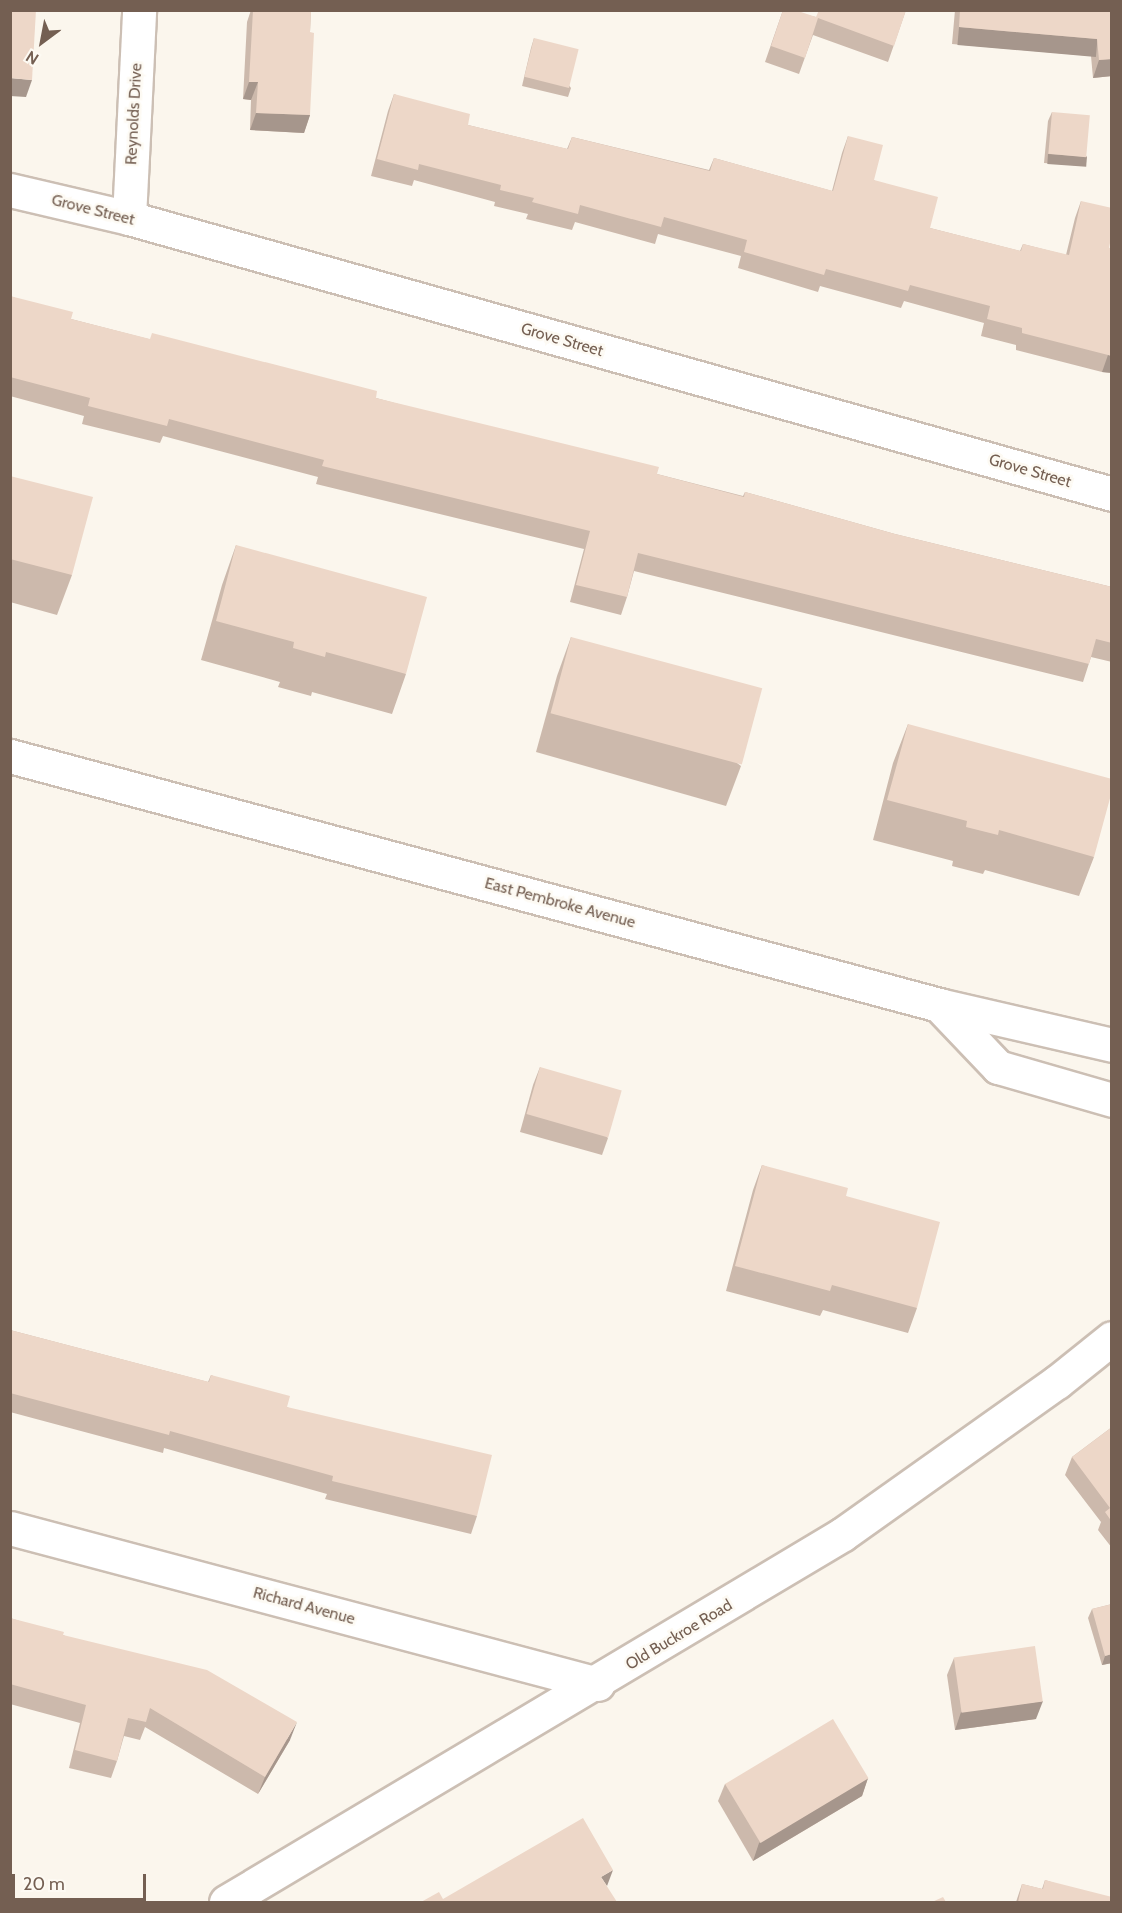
<!DOCTYPE html>
<html>
<head>
<meta charset="utf-8">
<style>
	body { margin:0 }
	#map { position:relative; width:1122px; height:1913px; overflow:hidden; background:#fbf6ed; font-family:Cabin,sans-serif }
	div>[style] { position:absolute }
	.roads { filter:drop-shadow(2px 0 #ccbfb4) drop-shadow(-2px 0 #ccbfb4) drop-shadow(0 2px #ccbfb4) drop-shadow(0 -2px #ccbfb4) }
	.minor>* { height:33px; margin:-16.5px; padding:0 16.5px; transform-origin:16.5px; border-radius:16.5px; background:#fff }
	.secondary>* { height:33px; margin:-16.5px; padding:0 16.5px; transform-origin:16.5px; border-radius:16.5px; background:#fff }
	.wall>* { inset:0; background:#ccb9ac }
	.shaded-wall>* { inset:0; background:#a6968c; transform-origin:0 0 }
	.building>* { inset:0; background:#edd7c8; transform-origin:0 0 }
	span { translate:-50% -50%; white-space:nowrap; text-align:center; line-height:1.15; -webkit-text-stroke:5px #fdfaf3; paint-order:stroke }
	.street-label { font-size:16px; color:#745f52 }
	.frame { position:absolute; inset:0; border:12px solid #745f52; pointer-events:none }
	.north { position:absolute; left:12px; top:12px; width:60px; height:60px; -webkit-text-stroke:4px #fdfaf3; paint-order:stroke; rotate:212deg; font-size:16px; font-weight:700; line-height:24px; text-align:center; color:#745f52 }
	.north::after { content:''; display:block; margin:auto; width:21px; height:27px; background:#745f52; clip-path:polygon(50% 0,100% 100%,50% 72%,0 100%) }
	.scale { position:absolute; left:12px; top:1874px; width:134px; height:27px; box-sizing:border-box; border:3px solid #745f52; border-top:0; padding-left:8px; font-size:18px; line-height:21px; white-space:nowrap; color:#745f52; -webkit-text-stroke:4px #fdfaf3; paint-order:stroke }
</style>
</head>
<body>
<div id="map">
	<div class="roads">
		<div class="minor">
			<div style="left:10px;top:190px;width:122px;rotate:13.2deg"></div>
			<div style="left:129px;top:218px;width:1021px;rotate:15.68deg"></div>
			<div style="left:129px;top:218px;width:208px;rotate:-87.2deg"></div>
			<div style="left:10px;top:1528px;width:608px;rotate:14.86deg"></div>
		</div>
		<div class="secondary">
			<div style="left:10px;top:756px;width:962px;rotate:15deg"></div>
			<div style="left:939px;top:1005px;width:178px;rotate:13deg"></div>
			<div style="left:939px;top:1005px;width:86px;rotate:46.4deg"></div>
			<div style="left:998px;top:1067px;width:119px;rotate:16.1deg"></div>
			<div style="left:226px;top:1902px;width:718px;rotate:-30.81deg"></div>
			<div style="left:843px;top:1534px;width:262px;rotate:-35.4deg"></div>
			<div style="left:1057px;top:1382px;width:70px;rotate:-38.7deg"></div>
		</div>
	</div>
	<div class="wall">
		<div style="clip-path:polygon(251px 10px,311px 10px,310px 32px,310px 115px,304px 133px,250px 130px,251px 100px,243px 99px,247px 22px)"></div>
		<div style="clip-path:polygon(783px 10px,816px 17px,906px 10px,888px 62px,813px 35px,799px 74px,765px 62px)"></div>
		<div style="clip-path:polygon(955px 10px,1112px 10px,1112px 76px,1093px 78px,1091px 56px,952px 44px)"></div>
		<div style="clip-path:polygon(534px 38px,571px 88px,568px 97px,522px 86px,531px 48px)"></div>
		<div style="clip-path:polygon(394px 94px,468px 125px,567px 149px,572px 137px,709px 170px,714px 158px,832px 191px,842px 153px,848px 136px,874px 180px,930px 228px,1020px 251px,1023px 244px,1066px 255px,1075px 218px,1081px 201px,1109px 248px,1112px 373px,1102px 372px,1016px 350px,1016px 345px,981px 336px,984px 323px,904px 301px,901px 308px,820px 286px,818px 292px,738px 268px,741px 256px,658px 234px,655px 244px,575px 222px,572px 230px,526px 219px,528px 214px,494px 206px,495px 202px,414px 180px,412px 186px,371px 176px,388px 111px)"></div>
		<div style="clip-path:polygon(1052px 112px,1087px 157px,1084px 166px,1044px 163px,1048px 121px)"></div>
		<div style="clip-path:polygon(10px 296px,71px 319px,376px 398px,657px 474px,743px 496px,745px 492px,895px 534px,1112px 587px,1112px 662px,1091px 657px,1083px 682px,634px 571px,627px 597px,621px 615px,570px 602px,584px 549px,316px 484px,318px 477px,163px 436px,160px 443px,82px 424px,84px 416px,10px 396px)"></div>
		<div style="clip-path:polygon(10px 476px,72px 575px,57px 615px,10px 602px)"></div>
		<div style="clip-path:polygon(236px 545px,406px 674px,392px 714px,312px 692px,311px 696px,278px 687px,280px 682px,201px 660px,222px 585px)"></div>
		<div style="clip-path:polygon(571px 637px,741px 766px,726px 806px,536px 752px,557px 676px)"></div>
		<div style="clip-path:polygon(908px 724px,1094px 857px,1079px 896px,985px 870px,983px 874px,952px 866px,953px 861px,873px 840px,893px 763px)"></div>
		<div style="clip-path:polygon(540px 1067px,608px 1138px,602px 1155px,520px 1132px,533px 1085px)"></div>
		<div style="clip-path:polygon(762px 1165px,846px 1196px,917px 1308px,908px 1333px,823px 1310px,820px 1316px,726px 1291px,753px 1190px)"></div>
		<div style="clip-path:polygon(10px 1330px,208px 1382px,211px 1375px,287px 1407px,477px 1516px,471px 1534px,325px 1499px,327px 1494px,164px 1448px,163px 1453px,10px 1412px)"></div>
		<div style="clip-path:polygon(1112px 1427px,1112px 1548px,1098px 1530px,1101px 1522px,1065px 1475px,1072px 1457px)"></div>
		<div style="clip-path:polygon(1112px 1604px,1112px 1663px,1102px 1665px,1088px 1618px,1092px 1609px)"></div>
		<div style="clip-path:polygon(10px 1618px,63px 1635px,290px 1740px,258px 1794px,145px 1727px,140px 1740px,124px 1736px,117px 1761px,111px 1778px,69px 1768px,80px 1723px,10px 1704px)"></div>
		<div style="clip-path:polygon(954px 1658px,1036px 1719px,955px 1730px,947px 1675px)"></div>
		<div style="clip-path:polygon(868px 1778px,862px 1796px,753px 1861px,718px 1801px,725px 1784px)"></div>
		<div style="clip-path:polygon(1045px 1880px,1112px 1902px,1016px 1902px,1022px 1884px,1042px 1889px)"></div>
	</div>
	<div class="shaded-wall">
		<div style="left:959px;top:27px;width:139px;height:18px;rotate:5deg"></div>
		<div style="clip-path:polygon(1112px 59px,1112px 76px,1093px 78px,1099px 60px)"></div>
		<div style="clip-path:polygon(10px 78px,32px 80px,26px 97px,10px 96px)"></div>
		<div style="clip-path:polygon(249px 82px,258px 82px,251px 100px,243px 99px)"></div>
		<div style="clip-path:polygon(256px 113px,310px 115px,304px 133px,250px 130px)"></div>
		<div style="left:1048px;top:154px;width:39px;height:10px;rotate:4deg"></div>
		<div style="clip-path:polygon(1108px 355px,1112px 356px,1112px 373px,1102px 372px)"></div>
		<div style="clip-path:polygon(1112px 1654px,1112px 1663px,1102px 1665px,1105px 1656px)"></div>
		<div style="clip-path:polygon(1043px 1701px,1036px 1719px,955px 1730px,961px 1712px)"></div>
		<div style="clip-path:polygon(297px 1722px,290px 1740px,258px 1794px,265px 1777px)"></div>
		<div style="clip-path:polygon(868px 1778px,862px 1796px,753px 1861px,759px 1843px)"></div>
		<div style="clip-path:polygon(613px 1870px,607px 1886px,601px 1877px)"></div>
	</div>
	<div class="building">
		<div style="clip-path:polygon(10px 10px,36px 10px,32px 80px,10px 78px)"></div>
		<div style="clip-path:polygon(253px 10px,311px 10px,310px 32px,314px 33px,310px 115px,256px 113px,258px 82px,249px 82px)"></div>
		<div style="clip-path:polygon(783px 10px,795px 10px,816px 17px,819px 10px,906px 10px,894px 46px,818px 18px,805px 58px,771px 46px)"></div>
		<div style="clip-path:polygon(960px 10px,1112px 10px,1112px 59px,1099px 60px,1097px 39px,959px 27px)"></div>
		<div style="left:534px;top:38px;width:46px;height:40px;rotate:14deg"></div>
		<div style="clip-path:polygon(394px 94px,470px 114px,468px 125px,568px 149px,572px 137px,710px 171px,714px 158px,833px 191px,848px 136px,883px 145px,874px 180px,938px 197px,930px 228px,1021px 251px,1023px 244px,1069px 255px,1081px 201px,1112px 208px,1112px 233px,1109px 248px,1112px 247px,1112px 356px,1022px 333px,1022px 328px,987px 319px,990px 306px,910px 285px,908px 291px,826px 269px,824px 275px,744px 252px,747px 240px,664px 217px,661px 227px,580px 205px,578px 214px,532px 202px,534px 198px,500px 190px,501px 185px,419px 164px,418px 170px,377px 159px)"></div>
		<div style="left:1052px;top:112px;width:38px;height:42px;rotate:5deg"></div>
		<div style="clip-path:polygon(10px 296px,73px 312px,71px 319px,150px 339px,152px 333px,377px 391px,376px 398px,659px 467px,657px 474px,744px 497px,745px 492px,895px 534px,1112px 587px,1112px 643px,1096px 639px,1089px 664px,638px 553px,627px 597px,576px 585px,590px 531px,322px 466px,324px 460px,169px 419px,167px 426px,88px 406px,90px 398px,10px 377px)"></div>
		<div style="clip-path:polygon(10px 476px,93px 497px,72px 575px,10px 559px)"></div>
		<div style="clip-path:polygon(236px 545px,427px 597px,406px 674px,326px 652px,325px 657px,293px 648px,294px 642px,216px 621px)"></div>
		<div style="left:571px;top:637px;width:198px;height:79px;rotate:15deg"></div>
		<div style="clip-path:polygon(908px 724px,1112px 779px,1112px 791px,1094px 857px,999px 830px,998px 835px,966px 827px,967px 821px,887px 800px)"></div>
		<div style="left:540px;top:1067px;width:85px;height:49px;rotate:16deg"></div>
		<div style="clip-path:polygon(762px 1165px,848px 1188px,846px 1196px,940px 1222px,917px 1308px,832px 1285px,830px 1291px,735px 1266px)"></div>
		<div style="clip-path:polygon(10px 1330px,209px 1382px,211px 1375px,290px 1396px,287px 1407px,492px 1455px,477px 1516px,332px 1481px,333px 1476px,170px 1431px,169px 1435px,10px 1393px)"></div>
		<div style="clip-path:polygon(1112px 1427px,1112px 1522px,1105px 1512px,1110px 1508px,1072px 1457px)"></div>
		<div style="clip-path:polygon(1112px 1604px,1112px 1654px,1105px 1656px,1092px 1609px)"></div>
		<div style="clip-path:polygon(10px 1618px,64px 1632px,63px 1635px,207px 1670px,297px 1722px,265px 1777px,150px 1708px,146px 1722px,128px 1718px,117px 1761px,75px 1750px,86px 1705px,10px 1684px)"></div>
		<div style="left:1035px;top:1646px;width:56px;height:82px;rotate:82deg"></div>
		<div style="left:833px;top:1719px;width:69px;height:126px;rotate:59deg"></div>
		<div style="clip-path:polygon(583px 1818px,613px 1870px,601px 1877px,617px 1902px,421px 1902px,439px 1892px,443px 1899px)"></div>
		<div style="clip-path:polygon(1045px 1880px,1112px 1897px,1112px 1902px,1018px 1902px,1022px 1884px,1043px 1889px)"></div>
		<div style="clip-path:polygon(943px 1897px,946px 1902px,932px 1902px)"></div>
	</div>
	<div class="street-label">
		<span style="left:134px;top:114px;rotate:-87deg">Reynolds Drive</span>
		<span style="left:93px;top:210px;rotate:14deg">Grove Street</span>
		<span style="left:562px;top:340px;rotate:16deg">Grove Street</span>
		<span style="left:1030px;top:471px;rotate:16deg">Grove Street</span>
		<span style="left:560px;top:903px;rotate:15deg">East Pembroke Avenue</span>
		<span style="left:304px;top:1606px;rotate:15deg">Richard Avenue</span>
		<span style="left:679px;top:1635px;rotate:-31deg">Old Buckroe Road</span>
	</div>
	<div class="frame"></div>
	<div class="north">N</div>
	<div class="scale">20 m</div>
</div>
</body>
</html>
